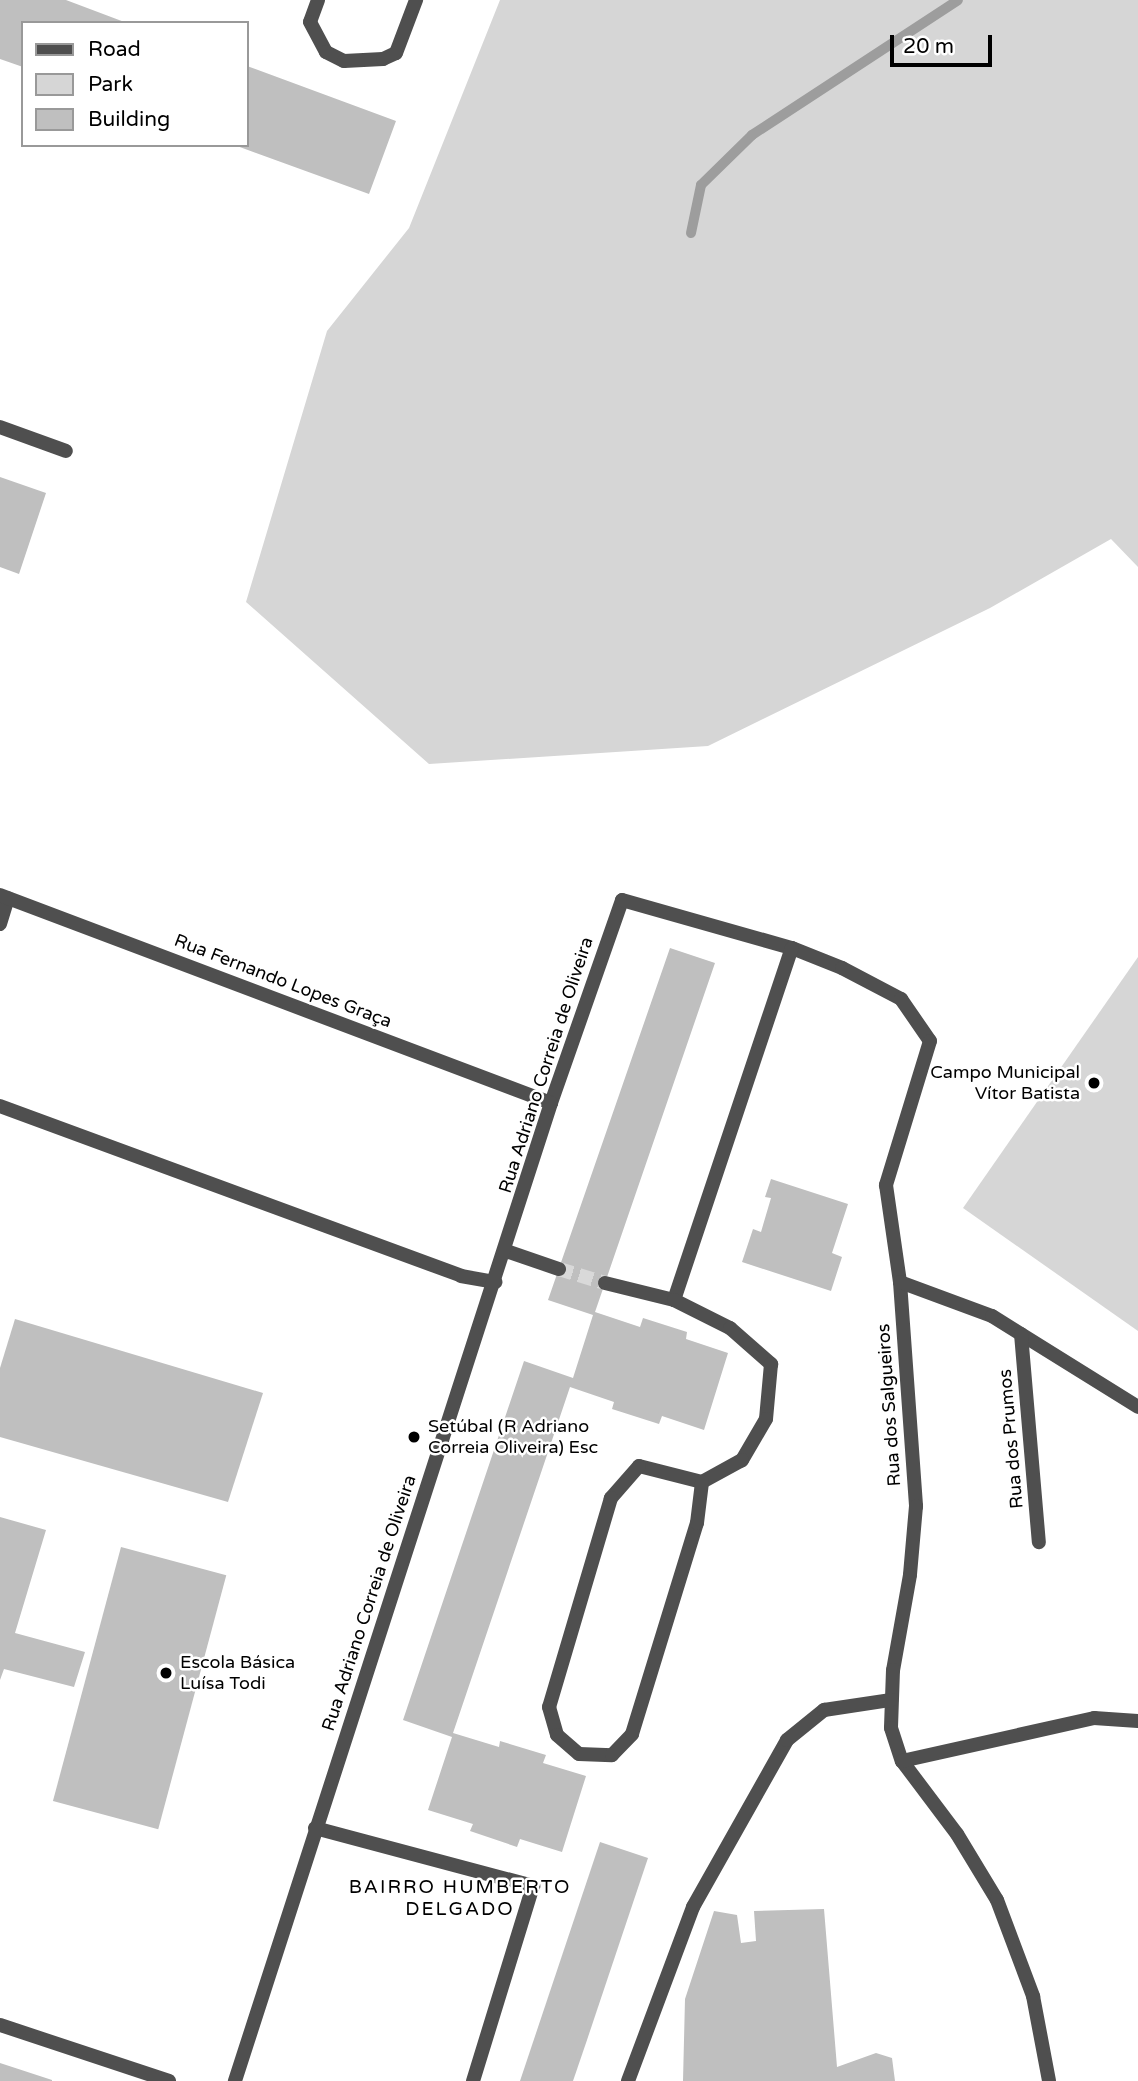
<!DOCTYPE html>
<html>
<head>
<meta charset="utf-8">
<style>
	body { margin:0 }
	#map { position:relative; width:1138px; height:2081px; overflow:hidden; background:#fff; font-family:"Varela Round",sans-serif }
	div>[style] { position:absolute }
	.green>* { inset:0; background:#d6d6d6 }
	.stream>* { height:10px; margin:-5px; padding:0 5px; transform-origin:5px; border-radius:5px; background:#9d9d9d }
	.building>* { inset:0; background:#bfbfbf; transform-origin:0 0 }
	.minor-tunnel>* { height:14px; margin-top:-7px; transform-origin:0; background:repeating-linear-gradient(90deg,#d9d9d9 0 14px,transparent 0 21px) }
	.service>* { height:14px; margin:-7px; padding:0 7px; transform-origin:7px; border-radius:7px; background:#4f4f4f }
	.pedestrian>* { height:14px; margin:-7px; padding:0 7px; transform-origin:7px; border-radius:7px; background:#4f4f4f }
	.minor>* { height:14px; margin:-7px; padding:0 7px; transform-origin:7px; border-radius:7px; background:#4f4f4f }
	.tertiary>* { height:14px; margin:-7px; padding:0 7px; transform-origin:7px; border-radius:7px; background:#4f4f4f }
	.dots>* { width:19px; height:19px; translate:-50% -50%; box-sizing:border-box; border:4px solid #fff; border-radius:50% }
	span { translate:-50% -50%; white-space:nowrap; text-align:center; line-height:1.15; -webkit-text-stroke:5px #fff; paint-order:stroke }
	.street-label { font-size:18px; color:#000 }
	.poi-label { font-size:18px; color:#000 }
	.right { translate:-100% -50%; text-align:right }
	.left { translate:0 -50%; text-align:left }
	.neighbourhood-label { font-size:19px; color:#000; letter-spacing:2px }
	.legend { position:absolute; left:21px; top:21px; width:228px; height:126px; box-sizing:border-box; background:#fff; border:2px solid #999; margin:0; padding:9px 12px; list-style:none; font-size:21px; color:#000 }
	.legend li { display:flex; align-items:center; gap:14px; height:35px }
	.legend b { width:35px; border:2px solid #999 }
	.scale { position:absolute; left:890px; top:35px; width:102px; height:32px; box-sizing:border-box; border:4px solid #000; border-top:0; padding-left:9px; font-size:21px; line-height:24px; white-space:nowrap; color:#000; -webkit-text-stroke:5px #fff; paint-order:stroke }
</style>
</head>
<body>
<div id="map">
	<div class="green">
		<div style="clip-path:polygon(500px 0,1138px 0,1138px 567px,1111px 539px,990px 608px,708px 746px,429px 764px,246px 602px,327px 331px,409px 228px)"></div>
		<div style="clip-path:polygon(1138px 957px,1138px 1331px,963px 1208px)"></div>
	</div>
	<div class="stream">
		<div style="left:691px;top:233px;width:49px;rotate:-78.2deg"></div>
		<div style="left:701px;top:185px;width:71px;rotate:-44.4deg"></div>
		<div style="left:752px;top:135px;width:246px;rotate:-33.2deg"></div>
	</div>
	<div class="building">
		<div style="clip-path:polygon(0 0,66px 0,127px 23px,23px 23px,23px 67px,0 59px)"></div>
		<div style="clip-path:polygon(247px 66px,396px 121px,369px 194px,237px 146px,247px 145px)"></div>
		<div style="clip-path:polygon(0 477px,46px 493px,19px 574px,0 567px)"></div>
		<div style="clip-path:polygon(670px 948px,715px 963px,595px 1312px,640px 1327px,643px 1318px,687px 1332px,686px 1339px,728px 1353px,704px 1430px,662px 1416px,659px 1424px,612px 1409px,614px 1402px,570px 1387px,453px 1733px,499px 1747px,500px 1741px,546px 1755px,543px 1763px,586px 1776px,562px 1852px,520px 1839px,517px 1847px,470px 1831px,473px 1824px,428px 1810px,452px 1737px,403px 1720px,524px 1361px,573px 1378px,593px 1315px,548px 1300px)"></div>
		<div style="clip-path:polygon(771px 1179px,848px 1204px,832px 1253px,842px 1257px,831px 1291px,742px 1262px,753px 1229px,761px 1232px,771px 1198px,765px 1197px)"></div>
		<div style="clip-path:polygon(15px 1319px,263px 1393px,228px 1502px,0 1437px,0 1368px)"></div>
		<div style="clip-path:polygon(0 1517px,46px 1530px,15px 1633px,85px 1652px,74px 1687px,4px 1669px,0 1680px)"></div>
		<div style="left:121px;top:1547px;width:109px;height:263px;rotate:15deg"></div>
		<div style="clip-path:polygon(600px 1842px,648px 1858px,587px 2040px,573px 2081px,520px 2081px)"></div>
		<div style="clip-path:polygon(824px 1909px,837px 2067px,876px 2053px,892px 2058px,895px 2081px,683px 2081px,685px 1999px,714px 1911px,737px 1915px,741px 1943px,756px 1941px,754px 1911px)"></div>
		<div style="clip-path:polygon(0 2063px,52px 2080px,52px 2081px,0 2081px)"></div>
	</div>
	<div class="minor-tunnel">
		<div style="left:559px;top:1269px;width:48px;rotate:16.9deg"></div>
	</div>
	<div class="service">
		<div style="left:0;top:924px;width:27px;rotate:-73deg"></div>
		<div style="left:0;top:1106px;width:491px;rotate:20.2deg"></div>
		<div style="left:461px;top:1276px;width:35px;rotate:10deg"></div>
		<div style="left:315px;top:1828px;width:226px;rotate:14.9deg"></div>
		<div style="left:533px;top:1886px;width:204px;rotate:107.1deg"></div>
		<div style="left:628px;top:2081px;width:186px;rotate:-69.5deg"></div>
		<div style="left:693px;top:1907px;width:192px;rotate:-60.6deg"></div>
	</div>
	<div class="pedestrian">
		<div style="left:0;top:2025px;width:178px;rotate:18.3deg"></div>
	</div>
	<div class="minor">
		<div style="left:318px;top:0;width:23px;rotate:110deg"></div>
		<div style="left:310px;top:22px;width:34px;rotate:62deg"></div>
		<div style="left:326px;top:52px;width:20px;rotate:27deg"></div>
		<div style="left:344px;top:61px;width:39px;rotate:-3deg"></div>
		<div style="left:383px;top:59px;width:14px;rotate:-25deg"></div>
		<div style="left:396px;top:53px;width:57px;rotate:-69.3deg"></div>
		<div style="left:0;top:427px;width:70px;rotate:20deg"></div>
		<div style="left:551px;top:1103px;width:215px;rotate:-70.7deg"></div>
		<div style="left:622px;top:900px;width:177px;rotate:15.8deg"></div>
		<div style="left:792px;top:948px;width:54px;rotate:21.8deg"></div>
		<div style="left:842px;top:968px;width:67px;rotate:27.7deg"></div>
		<div style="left:901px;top:999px;width:51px;rotate:55.4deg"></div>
		<div style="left:930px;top:1041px;width:151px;rotate:107deg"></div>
		<div style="left:886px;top:1185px;width:98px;rotate:81.8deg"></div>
		<div style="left:900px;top:1282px;width:225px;rotate:85.9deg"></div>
		<div style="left:916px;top:1506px;width:69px;rotate:95deg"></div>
		<div style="left:910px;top:1575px;width:97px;rotate:100.1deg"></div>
		<div style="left:893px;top:1670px;width:58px;rotate:92deg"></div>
		<div style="left:891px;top:1728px;width:35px;rotate:72deg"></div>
		<div style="left:902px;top:1761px;width:91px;rotate:53deg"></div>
		<div style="left:957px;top:1834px;width:77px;rotate:58.8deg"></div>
		<div style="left:997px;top:1900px;width:103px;rotate:69.4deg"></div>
		<div style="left:1033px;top:1996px;width:86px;rotate:79.3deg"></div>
		<div style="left:506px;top:1251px;width:56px;rotate:18.8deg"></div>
		<div style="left:900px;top:1282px;width:98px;rotate:20.3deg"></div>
		<div style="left:992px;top:1316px;width:172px;rotate:31.9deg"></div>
		<div style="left:605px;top:1283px;width:71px;rotate:13.8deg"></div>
		<div style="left:674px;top:1300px;width:371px;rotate:-71.5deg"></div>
		<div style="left:674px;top:1300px;width:63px;rotate:26.6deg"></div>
		<div style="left:730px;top:1328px;width:55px;rotate:41.3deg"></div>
		<div style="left:771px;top:1364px;width:55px;rotate:95.2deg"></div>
		<div style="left:766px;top:1419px;width:48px;rotate:120.3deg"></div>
		<div style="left:742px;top:1460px;width:46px;rotate:151.2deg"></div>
		<div style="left:702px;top:1482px;width:65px;rotate:-165.7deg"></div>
		<div style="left:639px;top:1466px;width:43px;rotate:131.2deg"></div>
		<div style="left:611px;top:1498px;width:218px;rotate:106.5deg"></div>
		<div style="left:549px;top:1707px;width:29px;rotate:74deg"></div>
		<div style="left:557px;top:1735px;width:29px;rotate:41deg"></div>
		<div style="left:579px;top:1754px;width:33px;rotate:2deg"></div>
		<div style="left:612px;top:1755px;width:29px;rotate:-46deg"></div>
		<div style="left:632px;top:1734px;width:221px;rotate:-72.9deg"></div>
		<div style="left:697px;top:1523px;width:41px;rotate:-83deg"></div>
		<div style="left:1021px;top:1334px;width:209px;rotate:85.1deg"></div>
		<div style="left:787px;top:1740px;width:48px;rotate:-39deg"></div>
		<div style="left:824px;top:1710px;width:68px;rotate:-8.5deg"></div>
		<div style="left:902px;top:1761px;width:197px;rotate:-12.6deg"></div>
		<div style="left:1094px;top:1718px;width:44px;rotate:3.9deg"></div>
	</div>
	<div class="tertiary">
		<div style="left:0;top:895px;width:589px;rotate:20.68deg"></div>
		<div style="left:551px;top:1103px;width:1028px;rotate:107.91deg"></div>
	</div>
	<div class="dots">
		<div style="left:1094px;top:1083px;background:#000"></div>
		<div style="left:414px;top:1437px;background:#000"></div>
		<div style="left:166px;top:1673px;background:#000"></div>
	</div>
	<div class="street-label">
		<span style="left:283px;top:981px;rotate:21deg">Rua Fernando Lopes Graça</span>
		<span style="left:546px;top:1065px;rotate:-72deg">Rua Adriano Correia de Oliveira</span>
		<span style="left:889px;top:1405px;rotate:-94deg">Rua dos Salgueiros</span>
		<span style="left:1011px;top:1439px;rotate:-95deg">Rua dos Prumos</span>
		<span style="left:369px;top:1603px;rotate:-72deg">Rua Adriano Correia de Oliveira</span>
	</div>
	<div class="poi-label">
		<span class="right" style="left:1080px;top:1083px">Campo Municipal<br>Vítor Batista</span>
		<span class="left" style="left:428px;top:1437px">Setúbal (R Adriano<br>Correia Oliveira) Esc</span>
		<span class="left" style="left:180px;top:1673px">Escola Básica<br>Luísa Todi</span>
	</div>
	<div class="neighbourhood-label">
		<span style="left:460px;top:1899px">BAIRRO HUMBERTO<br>DELGADO</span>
	</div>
	<ul class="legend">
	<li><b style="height:9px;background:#4f4f4f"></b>Road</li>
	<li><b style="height:19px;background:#d6d6d6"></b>Park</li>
	<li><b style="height:19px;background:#bfbfbf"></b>Building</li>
	</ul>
	<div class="scale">20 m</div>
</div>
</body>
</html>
